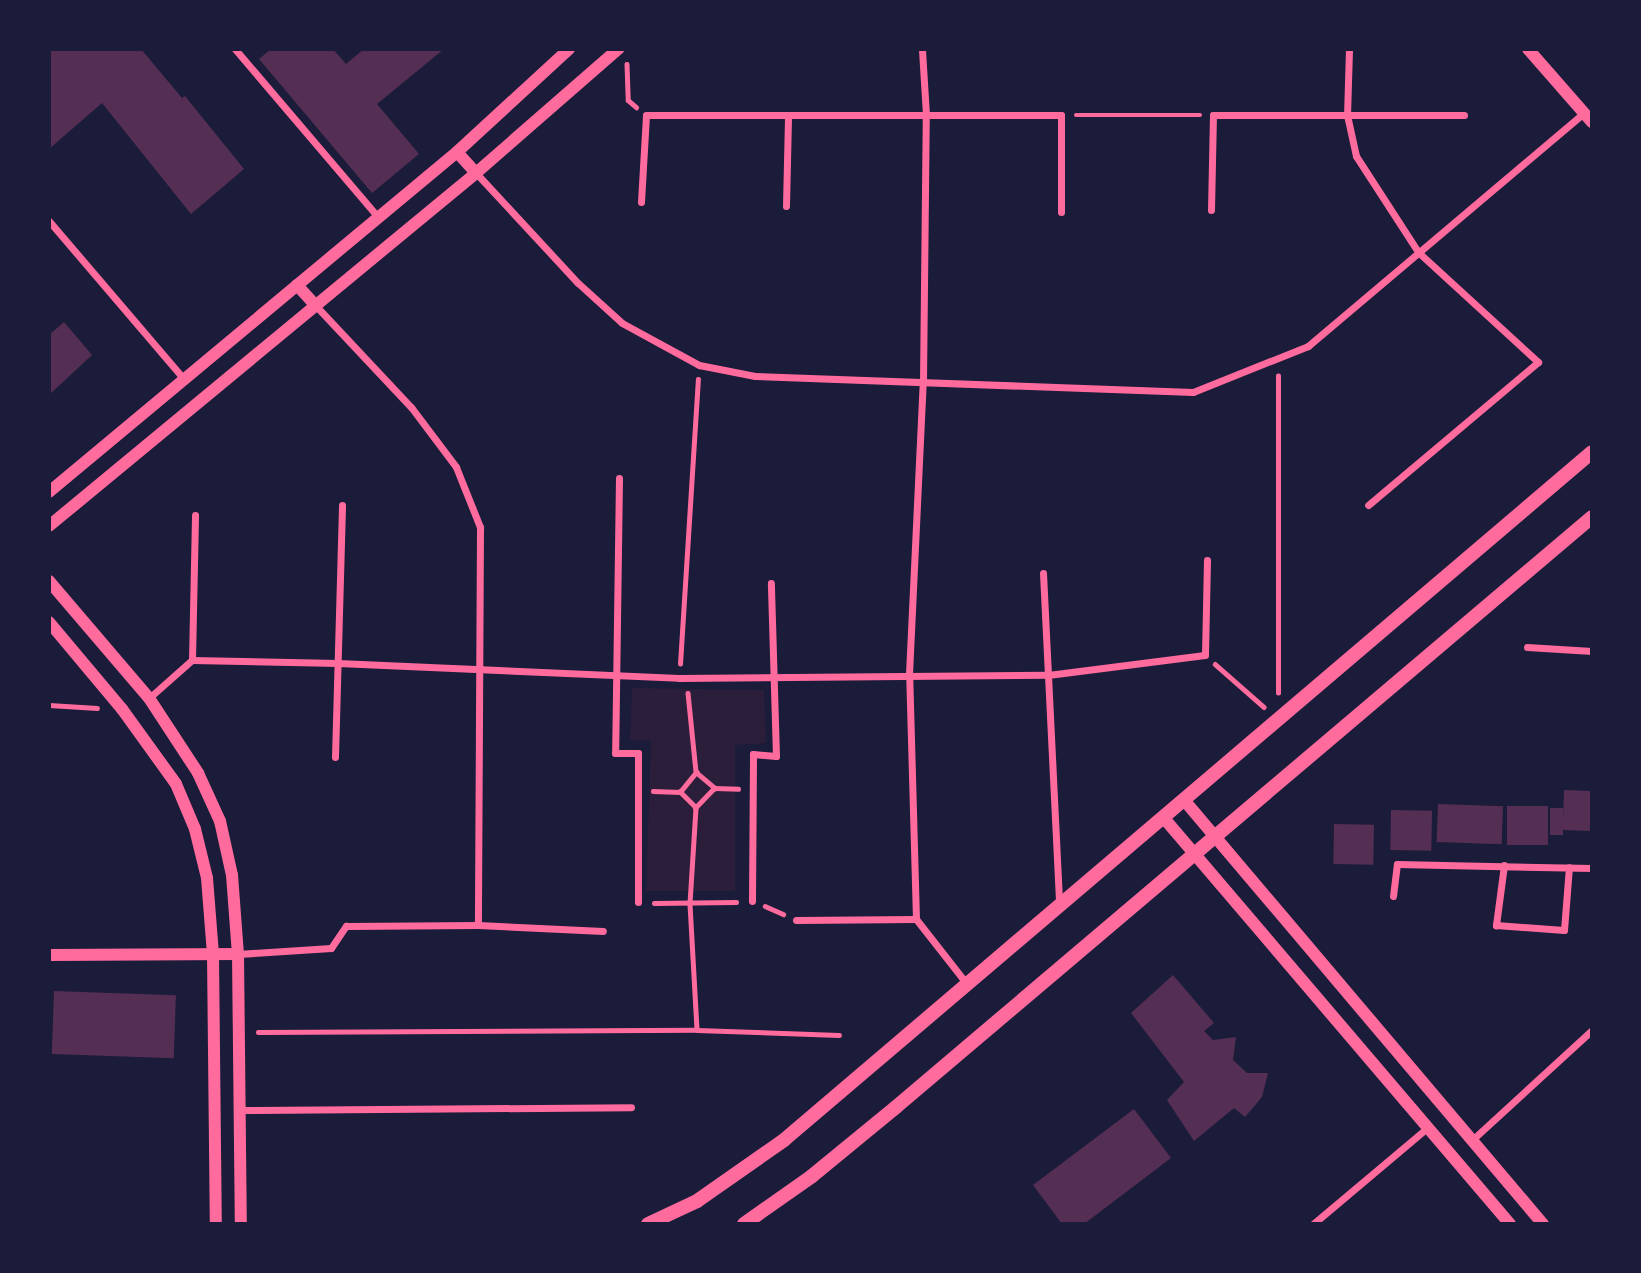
<!DOCTYPE html>
<html>
<head>
<meta charset="utf-8">
<style>
	body { margin:0 }
	#map { position:relative; width:1641px; height:1273px; overflow:hidden; background:#1b1b3a; font-family:"Archivo Narrow",sans-serif }
	div>[style] { position:absolute }
	.green>* { inset:0; background:#2a1e3b }
	.building>* { inset:0; background:#542f53; transform-origin:0 0 }
	.path>* { height:4.5px; margin:-2.25px; padding:0 2.25px; transform-origin:2.25px; border-radius:2.25px; background:#ff6b9d }
	.minor>* { height:7px; margin:-3.5px; padding:0 3.5px; transform-origin:3.5px; border-radius:3.5px; background:#ff6b9d }
	.tertiary>* { height:12px; margin:-6px; padding:0 6px; transform-origin:6px; border-radius:6px; background:#ff6b9d }
	.secondary>* { height:14px; margin:-7px; padding:0 7px; transform-origin:7px; border-radius:7px; background:#ff6b9d }
	span { translate:-50% -50%; white-space:nowrap; text-align:center; line-height:1.15; -webkit-text-stroke:7px #1b1b3a; paint-order:stroke }
	.frame { position:absolute; inset:0; border:51px solid #1b1b3a; pointer-events:none }
</style>
</head>
<body>
<div id="map">
	<div class="green">
		<div style="clip-path:polygon(632px 688px,764px 690px,766px 743px,735px 745px,735px 891px,646px 891px,651px 741px,630px 740px)"></div>
	</div>
	<div class="building">
		<div style="clip-path:polygon(49px 49px,141px 49px,182px 98px,185px 96px,244px 169px,191px 214px,102px 103px,49px 149px)"></div>
		<div style="clip-path:polygon(271px 49px,333px 49px,346px 64px,364px 49px,444px 49px,377px 104px,419px 154px,372px 193px,259px 59px)"></div>
		<div style="clip-path:polygon(64px 322px,92px 355px,49px 395px,49px 335px)"></div>
		<div style="left:1564px;top:790px;width:28px;height:40px;rotate:2deg"></div>
		<div style="left:1438px;top:804px;width:65px;height:38px;rotate:2deg"></div>
		<div style="left:1507px;top:806px;width:41px;height:39px"></div>
		<div style="left:1550px;top:808px;width:13px;height:27px"></div>
		<div style="left:1391px;top:810px;width:41px;height:40px;rotate:1deg"></div>
		<div style="left:1334px;top:824px;width:40px;height:40px;rotate:1deg"></div>
		<div style="clip-path:polygon(1173px 975px,1214px 1023px,1204px 1031px,1213px 1040px,1236px 1037px,1233px 1060px,1247px 1073px,1268px 1073px,1262px 1097px,1245px 1117px,1234px 1108px,1194px 1141px,1167px 1100px,1184px 1082px,1131px 1013px)"></div>
		<div style="left:54px;top:991px;width:122px;height:63px;rotate:2deg"></div>
		<div style="clip-path:polygon(1134px 1109px,1171px 1158px,1084px 1224px,1062px 1224px,1033px 1185px)"></div>
	</div>
	<div class="path">
		<div style="left:627px;top:64px;width:36px;rotate:88deg"></div>
		<div style="left:628px;top:100px;width:11px;rotate:41deg"></div>
		<div style="left:1076px;top:115px;width:124px"></div>
		<div style="left:680px;top:664px;width:285px;rotate:-86.4deg"></div>
		<div style="left:1215px;top:664px;width:65px;rotate:41.3deg"></div>
		<div style="left:688px;top:693px;width:79px;rotate:84.2deg"></div>
		<div style="left:1278px;top:693px;width:317px;rotate:-90deg"></div>
		<div style="left:49px;top:705px;width:48px;rotate:3.6deg"></div>
		<div style="left:715px;top:788px;width:23px;rotate:2deg"></div>
		<div style="left:653px;top:791px;width:27px;rotate:2deg"></div>
		<div style="left:696px;top:808px;width:23px;rotate:-135deg"></div>
		<div style="left:680px;top:792px;width:26px;rotate:-51deg"></div>
		<div style="left:696px;top:772px;width:25px;rotate:40deg"></div>
		<div style="left:715px;top:788px;width:28px;rotate:134deg"></div>
		<div style="left:696px;top:808px;width:96px;rotate:93.6deg"></div>
		<div style="left:690px;top:904px;width:126px;rotate:86.8deg"></div>
		<div style="left:654px;top:903px;width:82px;rotate:-0.7deg"></div>
		<div style="left:765px;top:906px;width:20px;rotate:24deg"></div>
		<div style="left:258px;top:1032px;width:439px;rotate:-0.3deg"></div>
		<div style="left:697px;top:1030px;width:142px;rotate:2deg"></div>
	</div>
	<div class="minor">
		<div style="left:235px;top:49px;width:219px;rotate:49.6deg"></div>
		<div style="left:1349px;top:49px;width:66px;rotate:91.7deg"></div>
		<div style="left:1347px;top:115px;width:42px;rotate:77.6deg"></div>
		<div style="left:1356px;top:156px;width:114px;rotate:57.1deg"></div>
		<div style="left:1418px;top:252px;width:163px;rotate:42.5deg"></div>
		<div style="left:1538px;top:362px;width:222px;rotate:139.9deg"></div>
		<div style="left:476px;top:173px;width:150px;rotate:47.2deg"></div>
		<div style="left:578px;top:283px;width:59px;rotate:42.3deg"></div>
		<div style="left:622px;top:323px;width:88px;rotate:28.6deg"></div>
		<div style="left:699px;top:365px;width:57px;rotate:11.1deg"></div>
		<div style="left:755px;top:376px;width:438px;rotate:2.1deg"></div>
		<div style="left:1193px;top:392px;width:124px;rotate:-21.8deg"></div>
		<div style="left:1308px;top:346px;width:361px;rotate:-40.2deg"></div>
		<div style="left:641px;top:202px;width:87px;rotate:-86.7deg"></div>
		<div style="left:646px;top:115px;width:415px"></div>
		<div style="left:1061px;top:115px;width:97px;rotate:90deg"></div>
		<div style="left:786px;top:206px;width:91px;rotate:-88.7deg"></div>
		<div style="left:1211px;top:210px;width:95px;rotate:-88.8deg"></div>
		<div style="left:1213px;top:115px;width:251px"></div>
		<div style="left:49px;top:221px;width:209px;rotate:49.5deg"></div>
		<div style="left:316px;top:306px;width:139px;rotate:46.8deg"></div>
		<div style="left:411px;top:407px;width:75px;rotate:53.1deg"></div>
		<div style="left:456px;top:467px;width:65px;rotate:68.2deg"></div>
		<div style="left:480px;top:527px;width:398px;rotate:90.3deg"></div>
		<div style="left:619px;top:478px;width:275px;rotate:90.8deg"></div>
		<div style="left:615px;top:753px;width:23px"></div>
		<div style="left:638px;top:753px;width:149px;rotate:90deg"></div>
		<div style="left:1043px;top:573px;width:332px;rotate:87.2deg"></div>
		<div style="left:1527px;top:647px;width:65px;rotate:3.5deg"></div>
		<div style="left:192px;top:660px;width:146px;rotate:1.2deg"></div>
		<div style="left:338px;top:663px;width:341px;rotate:2.5deg"></div>
		<div style="left:679px;top:678px;width:369px;rotate:-0.5deg"></div>
		<div style="left:1048px;top:675px;width:158px;rotate:-7.3deg"></div>
		<div style="left:1205px;top:655px;width:95px;rotate:-88.8deg"></div>
		<div style="left:149px;top:698px;width:57px;rotate:-41.5deg"></div>
		<div style="left:192px;top:660px;width:145px;rotate:-88.8deg"></div>
		<div style="left:335px;top:757px;width:252px;rotate:-88.4deg"></div>
		<div style="left:1504px;top:865px;width:61px;rotate:97.6deg"></div>
		<div style="left:1496px;top:925px;width:68px;rotate:4.2deg"></div>
		<div style="left:1564px;top:930px;width:63px;rotate:-85.5deg"></div>
		<div style="left:1393px;top:896px;width:32px;rotate:-83deg"></div>
		<div style="left:1397px;top:864px;width:195px;rotate:1.2deg"></div>
		<div style="left:752px;top:901px;width:147px;rotate:-89.6deg"></div>
		<div style="left:753px;top:754px;width:23px;rotate:5deg"></div>
		<div style="left:776px;top:756px;width:173px;rotate:-91.7deg"></div>
		<div style="left:916px;top:919px;width:245px;rotate:-91.6deg"></div>
		<div style="left:909px;top:674px;width:292px;rotate:-87.3deg"></div>
		<div style="left:923px;top:382px;width:267px;rotate:-89.4deg"></div>
		<div style="left:926px;top:115px;width:66px;rotate:-93.5deg"></div>
		<div style="left:916px;top:919px;width:83px;rotate:51.9deg"></div>
		<div style="left:796px;top:920px;width:120px;rotate:-0.5deg"></div>
		<div style="left:238px;top:954px;width:93px;rotate:-3.7deg"></div>
		<div style="left:331px;top:948px;width:27px;rotate:-56deg"></div>
		<div style="left:346px;top:926px;width:132px;rotate:-0.4deg"></div>
		<div style="left:478px;top:925px;width:125px;rotate:2.7deg"></div>
		<div style="left:240px;top:1110px;width:391px;rotate:-0.4deg"></div>
		<div style="left:1472px;top:1140px;width:163px;rotate:-42.5deg"></div>
		<div style="left:1313px;top:1224px;width:150px;rotate:-40.1deg"></div>
	</div>
	<div class="tertiary">
		<div style="left:1528px;top:49px;width:97px;rotate:48.8deg"></div>
		<div style="left:457px;top:152px;width:28px;rotate:48deg"></div>
		<div style="left:297px;top:285px;width:28px;rotate:48deg"></div>
		<div style="left:49px;top:492px;width:531px;rotate:-39.81deg"></div>
		<div style="left:457px;top:152px;width:152px;rotate:-42.6deg"></div>
		<div style="left:49px;top:526px;width:554px;rotate:-39.58deg"></div>
		<div style="left:476px;top:173px;width:189px;rotate:-41.1deg"></div>
		<div style="left:49px;top:581px;width:154px;rotate:49.5deg"></div>
		<div style="left:149px;top:698px;width:90px;rotate:56.8deg"></div>
		<div style="left:198px;top:773px;width:53px;rotate:65.4deg"></div>
		<div style="left:220px;top:821px;width:55px;rotate:77.5deg"></div>
		<div style="left:232px;top:875px;width:79px;rotate:85.7deg"></div>
		<div style="left:238px;top:954px;width:270px;rotate:89.4deg"></div>
		<div style="left:49px;top:622px;width:114px;rotate:50deg"></div>
		<div style="left:122px;top:709px;width:92px;rotate:54.2deg"></div>
		<div style="left:176px;top:784px;width:49px;rotate:67.1deg"></div>
		<div style="left:195px;top:829px;width:50px;rotate:76.2deg"></div>
		<div style="left:207px;top:878px;width:77px;rotate:85.5deg"></div>
		<div style="left:213px;top:955px;width:269px;rotate:89.4deg"></div>
		<div style="left:1184px;top:800px;width:556px;rotate:49.75deg"></div>
		<div style="left:1163px;top:817px;width:535px;rotate:49.55deg"></div>
		<div style="left:49px;top:955px;width:189px;rotate:-0.3deg"></div>
	</div>
	<div class="secondary">
		<div style="left:648px;top:1224px;width:54px;rotate:-25.1deg"></div>
		<div style="left:697px;top:1201px;width:106px;rotate:-35deg"></div>
		<div style="left:784px;top:1140px;width:1061px;rotate:-40.41deg"></div>
		<div style="left:744px;top:1224px;width:83px;rotate:-35.2deg"></div>
		<div style="left:812px;top:1176px;width:109px;rotate:-39.4deg"></div>
		<div style="left:896px;top:1107px;width:912px;rotate:-40.29deg"></div>
	</div>
	<div class="frame"></div>
</div>
</body>
</html>
